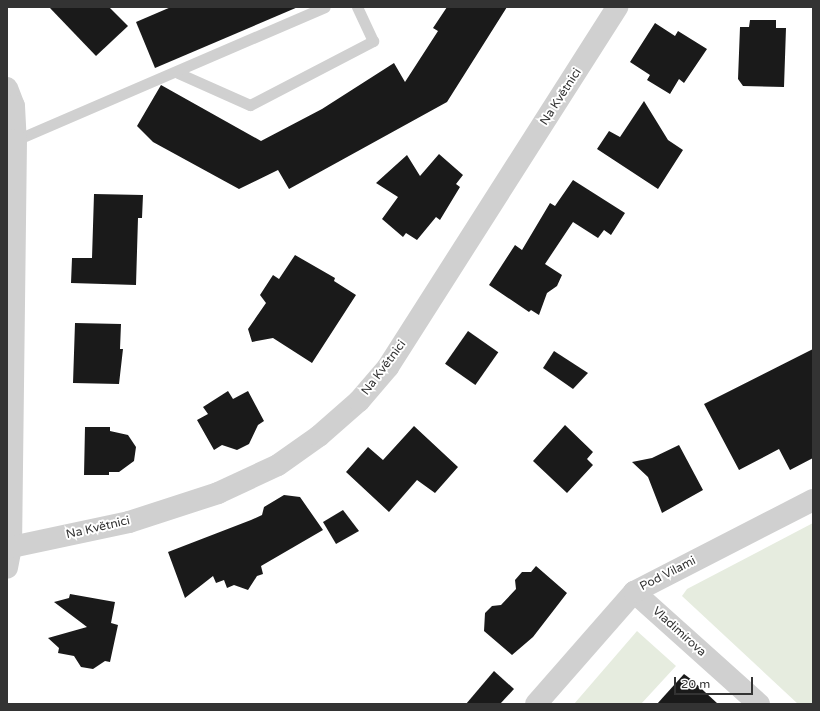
<!DOCTYPE html>
<html>
<head>
<meta charset="utf-8">
<style>
	body { margin:0 }
	#map { position:relative; width:820px; height:711px; overflow:hidden; background:#fff; font-family:"Varela Round",sans-serif }
	div>[style] { position:absolute }
	.green>* { inset:0; background:#e6ecdf }
	.building>* { inset:0; background:#1a1a1a; transform-origin:0 0 }
	.service>* { height:11px; margin:-5.5px; padding:0 5.5px; transform-origin:5.5px; border-radius:5.5px; background:#d0d0d0 }
	.minor>* { height:22px; margin:-11px; padding:0 11px; transform-origin:11px; border-radius:11px; background:#d0d0d0 }
	span { translate:-50% -50%; white-space:nowrap; text-align:center; line-height:1.15; -webkit-text-stroke:4px #fff; paint-order:stroke }
	.street-label { font-size:12px; color:#333 }
	.frame { position:absolute; inset:0; border:8px solid #333; pointer-events:none }
	.scale { position:absolute; left:674px; top:677px; width:79px; height:18px; box-sizing:border-box; border:2px solid #333; border-top:0; padding-left:5px; font-size:12px; line-height:14px; white-space:nowrap; color:#333; -webkit-text-stroke:3px #fff; paint-order:stroke }
</style>
</head>
<body>
<div id="map">
	<div class="green">
		<div style="clip-path:polygon(813px 523px,813px 704px,798px 704px,682px 596px,687px 589px)"></div>
		<div style="clip-path:polygon(637px 631px,676px 666px,641px 704px,574px 704px)"></div>
	</div>
	<div class="building">
		<div style="clip-path:polygon(49px 7px,109px 7px,128px 26px,96px 56px)"></div>
		<div style="clip-path:polygon(171px 7px,298px 7px,155px 68px,136px 22px)"></div>
		<div style="clip-path:polygon(447px 7px,507px 7px,447px 102px,289px 189px,278px 170px,239px 189px,153px 142px,137px 126px,161px 85px,261px 141px,322px 109px,394px 63px,405px 82px,438px 31px,433px 28px)"></div>
		<div style="clip-path:polygon(750px 20px,776px 20px,776px 28px,786px 28px,784px 87px,743px 86px,738px 79px,740px 27px,749px 27px)"></div>
		<div style="clip-path:polygon(655px 23px,675px 36px,678px 31px,707px 49px,684px 83px,679px 79px,670px 94px,647px 80px,650px 75px,630px 62px)"></div>
		<div style="clip-path:polygon(644px 101px,668px 140px,683px 150px,658px 189px,597px 149px,609px 131px,620px 137px)"></div>
		<div style="clip-path:polygon(439px 154px,463px 175px,456px 184px,460px 187px,440px 220px,436px 217px,417px 240px,406px 233px,403px 237px,382px 219px,398px 197px,376px 183px,407px 155px,420px 176px)"></div>
		<div style="clip-path:polygon(573px 180px,625px 213px,611px 235px,604px 230px,598px 238px,573px 222px,545px 264px,562px 275px,557px 286px,547px 293px,539px 315px,531px 310px,529px 312px,489px 285px,515px 245px,522px 250px,550px 203px,555px 206px)"></div>
		<div style="clip-path:polygon(94px 194px,143px 195px,142px 218px,138px 218px,136px 285px,71px 283px,72px 258px,92px 258px)"></div>
		<div style="clip-path:polygon(295px 255px,335px 278px,334px 281px,356px 295px,312px 363px,273px 338px,252px 342px,248px 329px,266px 303px,260px 295px,273px 275px,279px 279px)"></div>
		<div style="clip-path:polygon(75px 323px,121px 324px,120px 349px,123px 349px,119px 384px,73px 383px)"></div>
		<div style="left:468px;top:331px;width:37px;height:40px;rotate:35deg"></div>
		<div style="clip-path:polygon(813px 349px,813px 458px,790px 470px,779px 449px,739px 470px,704px 404px)"></div>
		<div style="clip-path:polygon(554px 351px,588px 373px,573px 389px,543px 368px)"></div>
		<div style="clip-path:polygon(228px 391px,233px 399px,248px 391px,264px 421px,258px 425px,249px 444px,237px 450px,222px 445px,214px 450px,197px 420px,208px 414px,203px 407px)"></div>
		<div style="clip-path:polygon(565px 425px,593px 452px,587px 459px,593px 465px,567px 493px,533px 461px)"></div>
		<div style="clip-path:polygon(414px 426px,458px 467px,435px 493px,417px 480px,389px 512px,346px 472px,368px 447px,383px 460px)"></div>
		<div style="clip-path:polygon(85px 427px,110px 427px,110px 431px,128px 435px,136px 447px,134px 461px,119px 472px,109px 472px,109px 475px,84px 475px)"></div>
		<div style="clip-path:polygon(679px 445px,703px 490px,662px 513px,648px 477px,632px 462px,652px 458px)"></div>
		<div style="clip-path:polygon(284px 495px,300px 497px,323px 530px,261px 566px,263px 574px,257px 576px,248px 590px,234px 585px,227px 588px,224px 580px,216px 583px,213px 576px,185px 598px,168px 552px,251px 520px,262px 515px,264px 507px)"></div>
		<div style="clip-path:polygon(343px 510px,359px 531px,336px 544px,323px 522px)"></div>
		<div style="clip-path:polygon(536px 566px,567px 593px,533px 637px,512px 655px,484px 631px,485px 613px,492px 606px,501px 605px,516px 589px,515px 580px,522px 572px,531px 572px)"></div>
		<div style="clip-path:polygon(70px 594px,115px 602px,111px 623px,118px 625px,110px 662px,105px 661px,93px 669px,81px 667px,74px 656px,58px 653px,59px 648px,48px 638px,87px 627px,54px 602px,69px 598px)"></div>
		<div style="clip-path:polygon(494px 671px,514px 689px,500px 704px,466px 704px)"></div>
		<div style="clip-path:polygon(684px 674px,692px 680px,718px 704px,657px 704px)"></div>
	</div>
	<div class="service">
		<div style="left:178px;top:73px;width:79px;rotate:24deg"></div>
		<div style="left:250px;top:105px;width:139px;rotate:-27.5deg"></div>
		<div style="left:373px;top:41px;width:38px;rotate:-115deg"></div>
		<div style="left:16px;top:140px;width:336px;rotate:-23.3deg"></div>
	</div>
	<div class="minor">
		<div style="left:7px;top:88px;width:19px;rotate:69deg"></div>
		<div style="left:14px;top:106px;width:34px;rotate:87deg"></div>
		<div style="left:16px;top:140px;width:407px;rotate:90.7deg"></div>
		<div style="left:11px;top:547px;width:21px;rotate:101deg"></div>
		<div style="left:7px;top:548px;width:125px;rotate:-12deg"></div>
		<div style="left:129px;top:522px;width:94px;rotate:-18deg"></div>
		<div style="left:218px;top:493px;width:66px;rotate:-25deg"></div>
		<div style="left:278px;top:465px;width:50px;rotate:-35.3deg"></div>
		<div style="left:319px;top:436px;width:53px;rotate:-41.2deg"></div>
		<div style="left:359px;top:401px;width:45px;rotate:-49.5deg"></div>
		<div style="left:388px;top:367px;width:427px;rotate:-57.5deg"></div>
		<div style="left:634px;top:592px;width:168px;rotate:41.9deg"></div>
		<div style="left:536px;top:704px;width:149px;rotate:-48.8deg"></div>
		<div style="left:634px;top:592px;width:201px;rotate:-27.2deg"></div>
	</div>
	<div class="street-label">
		<span style="left:561px;top:97px;rotate:-57deg">Na Květnici</span>
		<span style="left:384px;top:368px;rotate:-53deg">Na Květnici</span>
		<span style="left:98px;top:528px;rotate:-13deg">Na Květnici</span>
		<span style="left:668px;top:574px;rotate:-27deg">Pod Vilami</span>
		<span style="left:679px;top:632px;rotate:42deg">Vladimírova</span>
	</div>
	<div class="frame"></div>
	<div class="scale">20 m</div>
</div>
</body>
</html>
